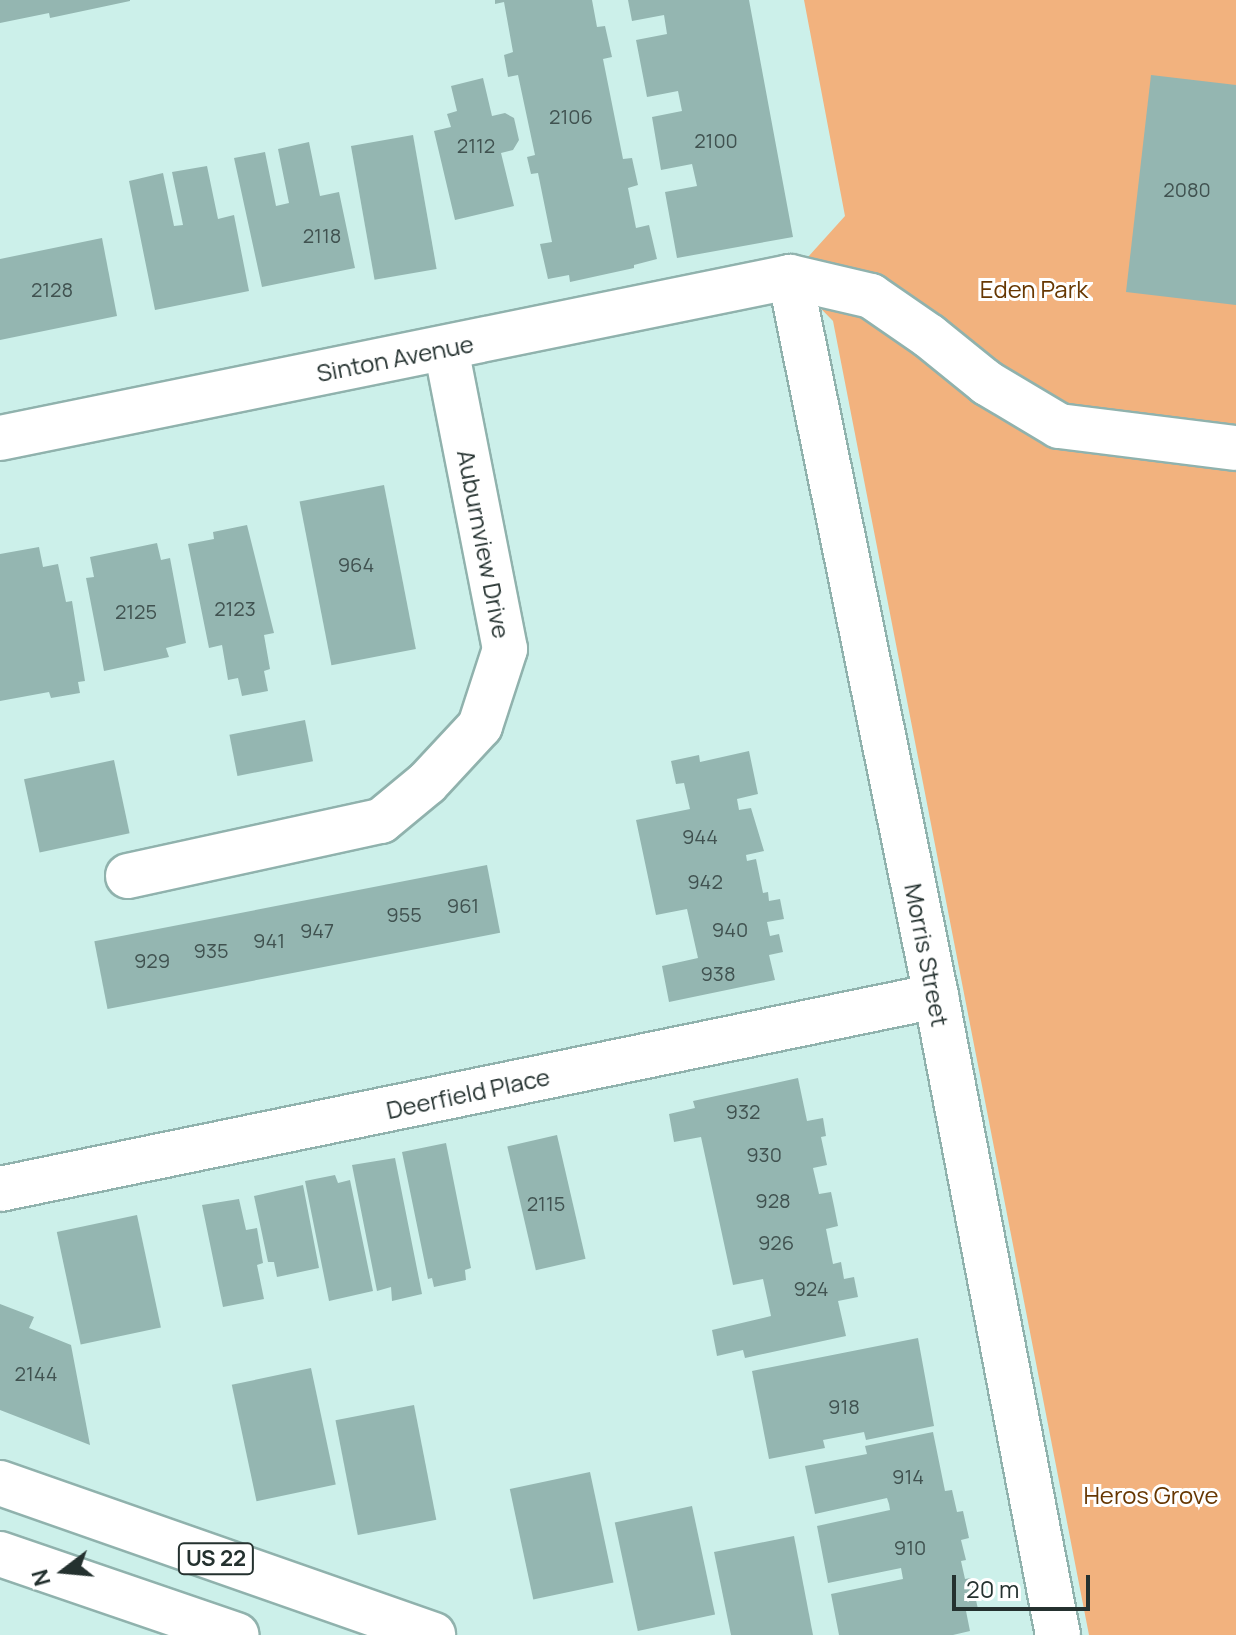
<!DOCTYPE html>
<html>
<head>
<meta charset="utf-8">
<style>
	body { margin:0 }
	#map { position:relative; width:1236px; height:1635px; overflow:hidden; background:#ccf0ea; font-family:Manrope,sans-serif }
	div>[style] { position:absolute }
	.green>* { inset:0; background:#f2b27e }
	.building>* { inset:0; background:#94b6b1; transform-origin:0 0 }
	.roads { filter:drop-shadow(2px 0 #90b2ad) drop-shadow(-2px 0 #90b2ad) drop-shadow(0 2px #90b2ad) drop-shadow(0 -2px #90b2ad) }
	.minor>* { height:44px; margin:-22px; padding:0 22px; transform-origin:22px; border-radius:22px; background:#fff }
	.major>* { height:44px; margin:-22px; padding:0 22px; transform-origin:22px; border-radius:22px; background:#fff }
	span { translate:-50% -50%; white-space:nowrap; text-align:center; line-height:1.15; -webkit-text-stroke:6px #fff; paint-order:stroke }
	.number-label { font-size:20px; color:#405250 }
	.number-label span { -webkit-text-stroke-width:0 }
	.shield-label span { padding:2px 6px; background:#fff; border:2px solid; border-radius:6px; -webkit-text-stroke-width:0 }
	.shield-label { font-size:22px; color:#24312f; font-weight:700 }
	.park-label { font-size:24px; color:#673702 }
	.street-label { font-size:24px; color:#24312f }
	.north { position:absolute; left:24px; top:1531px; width:80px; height:80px; -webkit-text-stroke:6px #fff; paint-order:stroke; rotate:254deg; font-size:22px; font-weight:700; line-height:32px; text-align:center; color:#24312f }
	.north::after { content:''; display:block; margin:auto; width:28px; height:36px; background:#24312f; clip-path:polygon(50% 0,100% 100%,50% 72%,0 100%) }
	.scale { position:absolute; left:952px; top:1575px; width:138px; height:36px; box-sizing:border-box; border:4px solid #24312f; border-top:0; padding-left:10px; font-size:24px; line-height:28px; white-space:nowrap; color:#24312f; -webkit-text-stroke:6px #fff; paint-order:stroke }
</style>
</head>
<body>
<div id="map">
	<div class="green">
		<div style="clip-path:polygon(804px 0,1236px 0,1236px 1635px,1089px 1635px,833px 321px,790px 277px,845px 216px)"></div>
	</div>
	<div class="building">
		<div style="clip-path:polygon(0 0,130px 0,130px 1px,50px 18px,49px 13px,0 23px)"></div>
		<div style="clip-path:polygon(495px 0,592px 0,597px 27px,605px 26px,612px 57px,603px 59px,623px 159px,632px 158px,638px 185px,628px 188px,636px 228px,649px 225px,657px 259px,634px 265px,634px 268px,570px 282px,569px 275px,548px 279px,540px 244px,552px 242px,538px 173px,531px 174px,527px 157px,535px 155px,518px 75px,508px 77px,504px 55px,513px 52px,504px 2px,495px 4px)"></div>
		<div style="clip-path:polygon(628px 0,749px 0,793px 237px,677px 258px,665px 192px,697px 186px,692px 164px,661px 170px,652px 117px,682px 111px,678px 91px,647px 97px,636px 40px,667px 34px,664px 15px,632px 21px)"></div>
		<div style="clip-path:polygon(1151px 75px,1236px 85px,1236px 305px,1126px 292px)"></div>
		<div style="clip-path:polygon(483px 78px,492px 116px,505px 113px,514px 118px,519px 140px,513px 150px,501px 153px,514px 206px,455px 220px,434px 131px,451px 127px,447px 114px,457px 111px,451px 86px)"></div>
		<div style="left:413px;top:135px;width:136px;height:63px;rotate:80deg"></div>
		<div style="clip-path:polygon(309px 142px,320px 196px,339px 192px,355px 268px,262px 287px,234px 158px,265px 152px,276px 206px,289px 203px,278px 149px)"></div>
		<div style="clip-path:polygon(207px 166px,218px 219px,234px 215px,249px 291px,155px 310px,129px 181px,163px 173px,174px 226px,183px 225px,172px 172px)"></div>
		<div style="clip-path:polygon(102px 238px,117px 316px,0 340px,0 259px)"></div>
		<div style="left:384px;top:485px;width:167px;height:86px;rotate:79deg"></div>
		<div style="clip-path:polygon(247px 525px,274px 633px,264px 635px,270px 669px,264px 671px,268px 691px,242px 696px,238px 678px,228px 680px,222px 645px,209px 648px,188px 544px,214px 539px,213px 532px)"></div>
		<div style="clip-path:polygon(157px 543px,161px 560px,170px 558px,186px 643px,166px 648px,169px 657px,104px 671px,86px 578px,94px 577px,90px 557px)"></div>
		<div style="clip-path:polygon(39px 547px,43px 567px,58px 564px,66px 602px,72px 601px,85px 681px,78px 682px,80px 693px,51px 698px,49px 692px,0 701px,0 554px)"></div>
		<div style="left:305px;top:720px;width:42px;height:77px;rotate:79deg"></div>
		<div style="clip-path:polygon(749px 751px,758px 794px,737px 799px,739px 810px,751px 808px,764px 851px,746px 855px,747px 861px,756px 859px,763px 893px,768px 892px,769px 901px,780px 899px,784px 919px,767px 922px,770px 936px,779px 934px,783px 952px,769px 955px,775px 980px,669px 1002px,662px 966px,698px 958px,687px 909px,656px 915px,636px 820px,690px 809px,684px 783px,676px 784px,671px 761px,699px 755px,700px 762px)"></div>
		<div style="left:114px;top:760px;width:75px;height:92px;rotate:78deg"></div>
		<div style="left:487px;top:865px;width:69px;height:400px;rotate:79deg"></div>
		<div style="clip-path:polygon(798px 1078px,807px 1121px,823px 1118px,826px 1136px,821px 1137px,827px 1165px,813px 1168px,819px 1194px,831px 1192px,834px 1206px,838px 1226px,826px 1229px,833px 1264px,841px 1262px,844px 1279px,854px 1277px,858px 1297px,838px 1301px,846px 1336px,745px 1358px,743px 1350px,717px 1356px,712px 1330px,771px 1316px,763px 1279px,733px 1285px,701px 1137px,674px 1142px,669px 1114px,695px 1108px,693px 1101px)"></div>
		<div style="left:557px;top:1135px;width:127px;height:51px;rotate:77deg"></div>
		<div style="clip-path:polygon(446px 1143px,471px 1268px,465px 1270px,466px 1280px,434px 1287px,432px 1278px,428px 1279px,402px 1152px)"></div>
		<div style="clip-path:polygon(395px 1158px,422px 1294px,392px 1301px,391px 1287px,377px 1291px,352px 1165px)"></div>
		<div style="clip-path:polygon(335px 1175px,338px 1183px,350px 1180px,373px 1291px,329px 1301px,305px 1181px)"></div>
		<div style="clip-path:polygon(303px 1185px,319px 1268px,277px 1277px,274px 1262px,268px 1262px,254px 1196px)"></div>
		<div style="clip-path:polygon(239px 1199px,246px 1230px,257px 1228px,263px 1263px,257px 1265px,264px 1299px,223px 1307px,202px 1205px)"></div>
		<div style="left:137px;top:1215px;width:115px;height:82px;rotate:78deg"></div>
		<div style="clip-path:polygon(0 1304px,34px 1317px,29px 1328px,71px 1345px,90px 1445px,0 1410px)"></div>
		<div style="clip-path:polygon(918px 1338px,934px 1426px,866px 1440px,864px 1432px,823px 1440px,825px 1448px,769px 1459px,752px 1371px)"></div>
		<div style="left:311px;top:1368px;width:119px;height:81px;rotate:78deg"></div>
		<div style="left:414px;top:1405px;width:117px;height:80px;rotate:79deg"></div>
		<div style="clip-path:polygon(933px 1432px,945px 1491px,952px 1490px,957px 1512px,963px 1511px,969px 1538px,961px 1540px,966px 1560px,961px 1561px,965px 1579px,971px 1578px,978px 1609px,966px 1611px,970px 1631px,953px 1635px,839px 1635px,831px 1594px,903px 1579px,901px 1568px,828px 1583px,817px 1526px,890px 1510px,889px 1504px,887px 1498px,815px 1514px,805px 1466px,867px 1454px,865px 1446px)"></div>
		<div style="left:590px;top:1472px;width:113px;height:82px;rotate:78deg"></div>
		<div style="left:692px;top:1506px;width:111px;height:79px;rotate:78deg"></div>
		<div style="clip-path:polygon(794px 1536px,813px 1635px,731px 1635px,714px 1552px)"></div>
	</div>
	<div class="roads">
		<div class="minor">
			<div style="left:790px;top:277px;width:734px;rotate:78.52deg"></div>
			<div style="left:936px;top:996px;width:651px;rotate:79.19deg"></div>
			<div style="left:0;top:438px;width:806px;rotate:-11.52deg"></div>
			<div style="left:790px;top:277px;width:83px;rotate:13.2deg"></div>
			<div style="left:871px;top:296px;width:70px;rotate:34.6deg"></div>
			<div style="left:929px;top:336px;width:75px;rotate:39deg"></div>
			<div style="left:987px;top:383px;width:84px;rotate:30.8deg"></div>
			<div style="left:1059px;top:426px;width:178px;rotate:7.1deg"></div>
			<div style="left:128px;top:876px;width:259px;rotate:-12.3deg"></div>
			<div style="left:381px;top:821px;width:60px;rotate:-39.6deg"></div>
			<div style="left:427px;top:783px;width:78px;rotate:-47.1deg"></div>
			<div style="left:480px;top:726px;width:81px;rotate:-72deg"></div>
			<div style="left:505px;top:649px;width:307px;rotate:-101.1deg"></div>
			<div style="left:0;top:1189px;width:956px;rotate:-11.65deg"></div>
		</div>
		<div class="major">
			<div style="left:0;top:1483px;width:459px;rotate:19.3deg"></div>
			<div style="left:0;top:1554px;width:250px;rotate:18.9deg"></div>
		</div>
	</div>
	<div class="number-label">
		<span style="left:571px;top:116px">2106</span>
		<span style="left:716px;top:140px">2100</span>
		<span style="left:476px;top:145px">2112</span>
		<span style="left:1187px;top:189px">2080</span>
		<span style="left:322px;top:235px">2118</span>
		<span style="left:52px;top:289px">2128</span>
		<span style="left:356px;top:564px">964</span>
		<span style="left:235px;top:608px">2123</span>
		<span style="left:136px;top:611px">2125</span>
		<span style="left:700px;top:836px">944</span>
		<span style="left:705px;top:881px">942</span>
		<span style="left:463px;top:905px">961</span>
		<span style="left:404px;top:914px">955</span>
		<span style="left:730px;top:929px">940</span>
		<span style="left:317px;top:930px">947</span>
		<span style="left:269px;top:940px">941</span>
		<span style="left:211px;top:950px">935</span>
		<span style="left:152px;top:960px">929</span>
		<span style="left:718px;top:973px">938</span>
		<span style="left:743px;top:1111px">932</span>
		<span style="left:764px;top:1154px">930</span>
		<span style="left:773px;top:1200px">928</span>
		<span style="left:546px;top:1203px">2115</span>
		<span style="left:776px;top:1242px">926</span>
		<span style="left:811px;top:1288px">924</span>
		<span style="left:36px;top:1373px">2144</span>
		<span style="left:844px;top:1406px">918</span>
		<span style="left:908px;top:1476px">914</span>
		<span style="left:910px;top:1547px">910</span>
	</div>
	<div class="shield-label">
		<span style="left:216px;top:1559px">US 22</span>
	</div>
	<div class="park-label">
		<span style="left:1034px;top:289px">Eden Park</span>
		<span style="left:1151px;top:1495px">Heros Grove</span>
	</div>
	<div class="street-label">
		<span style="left:395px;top:358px;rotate:-11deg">Sinton Avenue</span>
		<span style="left:484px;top:544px;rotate:79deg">Auburnview Drive</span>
		<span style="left:927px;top:955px;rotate:79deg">Morris Street</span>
		<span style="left:468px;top:1093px;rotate:-12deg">Deerfield Place</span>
	</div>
	<div class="north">N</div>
	<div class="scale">20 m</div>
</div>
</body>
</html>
